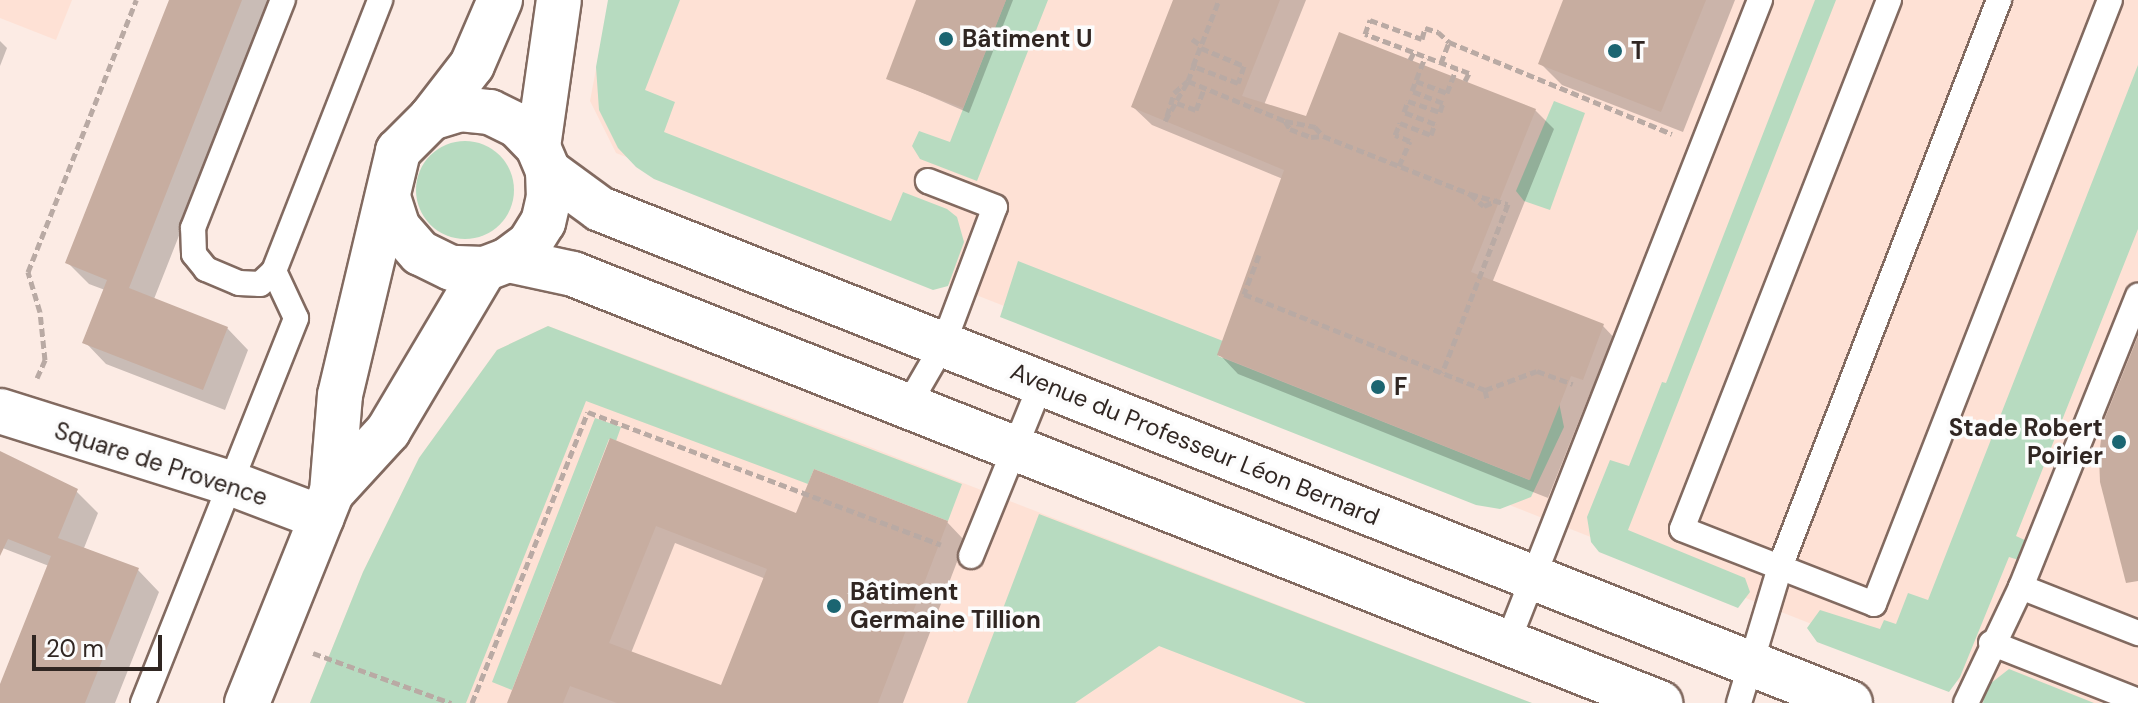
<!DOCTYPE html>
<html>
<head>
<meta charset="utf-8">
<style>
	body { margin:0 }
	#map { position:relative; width:2138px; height:703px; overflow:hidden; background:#fcebe4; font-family:"DM Sans",sans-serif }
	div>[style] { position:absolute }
	.built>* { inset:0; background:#fee1d5 }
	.green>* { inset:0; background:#b7dbc0 }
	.round { border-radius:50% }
	.shadow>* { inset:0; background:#0003 }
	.building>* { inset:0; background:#c7ada0 }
	.path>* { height:5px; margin-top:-2.5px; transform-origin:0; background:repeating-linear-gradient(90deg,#b9aaa4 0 8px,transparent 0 12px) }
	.roads { filter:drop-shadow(2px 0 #826a60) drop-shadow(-2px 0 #826a60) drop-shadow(0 2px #826a60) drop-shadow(0 -2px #826a60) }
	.lane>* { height:24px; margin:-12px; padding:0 12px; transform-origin:12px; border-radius:12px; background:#fff }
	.street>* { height:44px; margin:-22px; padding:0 22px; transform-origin:22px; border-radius:22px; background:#fff }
	.secondary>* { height:44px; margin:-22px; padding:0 22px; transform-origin:22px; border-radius:22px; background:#fff }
	.dots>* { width:22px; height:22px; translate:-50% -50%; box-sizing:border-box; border:4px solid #fcfcfc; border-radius:50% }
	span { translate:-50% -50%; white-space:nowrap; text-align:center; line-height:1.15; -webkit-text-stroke:7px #fcfcfc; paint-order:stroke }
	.poi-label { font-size:24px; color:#302622; font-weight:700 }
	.left { translate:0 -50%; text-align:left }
	.right { translate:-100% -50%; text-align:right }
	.street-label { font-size:24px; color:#302622 }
	.scale { position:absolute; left:32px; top:635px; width:130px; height:36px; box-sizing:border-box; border:4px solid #302622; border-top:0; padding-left:10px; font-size:24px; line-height:28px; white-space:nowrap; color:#302622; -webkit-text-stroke:6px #fcfcfc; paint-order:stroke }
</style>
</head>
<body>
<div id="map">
	<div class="built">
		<div style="clip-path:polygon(0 0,72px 0,56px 40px,0 18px)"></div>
		<div style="clip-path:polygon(609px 0,2138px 0,2138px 703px,2012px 703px,616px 153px,590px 101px)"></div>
		<div style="clip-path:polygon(548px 326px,857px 442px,1532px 703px,310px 703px,363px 572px,419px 458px,497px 350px)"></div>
	</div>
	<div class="green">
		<div style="clip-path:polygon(608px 0,680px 0,645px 90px,675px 102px,664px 132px,891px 221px,903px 192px,947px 209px,957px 217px,964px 242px,948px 286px,933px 290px,654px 179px,636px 167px,618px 148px,599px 110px,596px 67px)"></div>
		<div style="clip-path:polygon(1006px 0,1048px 0,977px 181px,920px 159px,912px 146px,919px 131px,950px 142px)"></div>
		<div style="clip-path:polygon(1815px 0,1836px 0,1628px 530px,1745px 578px,1750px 592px,1738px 608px,1599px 552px,1591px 542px,1587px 517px,1610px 460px,1629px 466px,1662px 382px,1666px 383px)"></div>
		<div style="clip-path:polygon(2138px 65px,2138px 229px,2016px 536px,2029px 542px,2022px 561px,2009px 557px,1960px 677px,1949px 692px,1817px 642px,1807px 628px,1820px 610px,1880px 629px,1884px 620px,1896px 624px,1908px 593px,1928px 600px)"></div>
		<div style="clip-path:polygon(1554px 101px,1585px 113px,1550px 210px,1524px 201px,1516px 191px)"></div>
		<div class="round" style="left:416px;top:141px;width:98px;height:98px"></div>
		<div style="clip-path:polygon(1018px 261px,1223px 341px,1218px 356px,1529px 480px,1556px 388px,1564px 427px,1531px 497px,1500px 509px,1476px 505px,1000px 317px)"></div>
		<div style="clip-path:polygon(548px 326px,962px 484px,948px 521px,814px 469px,808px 484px,586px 401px,466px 703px,310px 703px,363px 572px,419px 458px,497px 350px)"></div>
		<div style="clip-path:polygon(595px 418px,621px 427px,616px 441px,609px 439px,512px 690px,492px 682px)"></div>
		<div style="clip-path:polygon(1039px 514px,1532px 703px,1306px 703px,1159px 646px,1075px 703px,967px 703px)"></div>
		<div style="clip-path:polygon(2009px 669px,2094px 703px,1983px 703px,1986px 687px)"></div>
	</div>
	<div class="shadow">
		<div style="clip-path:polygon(171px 0,272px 0,154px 299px,227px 328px,248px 350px,225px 410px,106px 364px,85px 342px,105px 290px,89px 284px,67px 262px)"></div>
		<div style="clip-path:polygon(918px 0,1013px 0,969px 113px,888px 78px)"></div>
		<div style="clip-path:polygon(1175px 0,1306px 0,1264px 105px,1307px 119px,1535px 110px,1554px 129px,1492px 283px,1603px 326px,1621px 345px,1601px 397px,1590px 393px,1548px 498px,1238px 374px,1220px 355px,1283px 179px,1152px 125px,1133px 107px)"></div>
		<div style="clip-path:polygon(1566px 0,1735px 0,1683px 132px,1562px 85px,1541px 64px)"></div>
		<div style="clip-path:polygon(0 41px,7px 48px,0 66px)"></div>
		<div style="clip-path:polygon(evenodd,611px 441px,797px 515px,947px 522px,965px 541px,903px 703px,509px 703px,611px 441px,675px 543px,766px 579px,722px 688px,631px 653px,675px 543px)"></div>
		<div style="clip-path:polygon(1px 454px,76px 491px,98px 513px,84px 548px,138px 570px,159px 592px,115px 703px,0 703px,0 690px,49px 566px,0 547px)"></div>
	</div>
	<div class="building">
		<div style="clip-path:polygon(169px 0,242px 0,129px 288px,228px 327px,203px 390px,82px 343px,107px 280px,65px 263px)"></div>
		<div style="clip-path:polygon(916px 0,1006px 0,963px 108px,886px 79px)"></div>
		<div style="clip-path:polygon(1173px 0,1280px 0,1242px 96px,1306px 116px,1339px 32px,1536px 109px,1471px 272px,1604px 324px,1583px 380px,1571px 376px,1530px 480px,1217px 355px,1284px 170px,1131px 107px)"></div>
		<div style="clip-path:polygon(1563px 0,1706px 0,1661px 112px,1538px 64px)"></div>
		<div style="clip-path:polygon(2138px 336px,2138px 581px,2126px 583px,2100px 482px,2099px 456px,2103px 423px)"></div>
		<div style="clip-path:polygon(evenodd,610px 438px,796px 513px,814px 469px,948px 521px,878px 703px,617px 703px,570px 686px,563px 703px,507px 703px,610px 438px,656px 526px,767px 569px,721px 685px,609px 643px,656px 526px)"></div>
		<div style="clip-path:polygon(0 451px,78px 489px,58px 538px,139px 568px,85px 703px,0 703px,0 684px,51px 556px,8px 539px,0 556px)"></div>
	</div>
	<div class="path">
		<div style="left:1192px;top:39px;width:12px;rotate:35deg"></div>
		<div style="left:1201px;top:48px;width:47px;rotate:22.7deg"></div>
		<div style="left:1244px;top:66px;width:18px;rotate:109deg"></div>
		<div style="left:1238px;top:83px;width:48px;rotate:-159.3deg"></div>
		<div style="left:1193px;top:66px;width:71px;rotate:-68.5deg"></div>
		<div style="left:1410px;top:60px;width:9px;rotate:-63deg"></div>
		<div style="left:1441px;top:63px;width:22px;rotate:-69deg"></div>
		<div style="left:1416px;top:81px;width:33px;rotate:21deg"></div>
		<div style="left:1447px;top:93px;width:26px;rotate:-69deg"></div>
		<div style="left:1465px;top:81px;width:9px;rotate:-63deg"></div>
		<div style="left:1469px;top:73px;width:111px;rotate:-159.4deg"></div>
		<div style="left:1365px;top:34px;width:15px;rotate:-70deg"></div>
		<div style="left:1370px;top:20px;width:55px;rotate:20.1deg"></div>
		<div style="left:1422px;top:39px;width:11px;rotate:-75deg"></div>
		<div style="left:1425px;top:28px;width:14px;rotate:17deg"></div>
		<div style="left:1438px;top:32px;width:15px;rotate:42deg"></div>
		<div style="left:1449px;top:42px;width:241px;rotate:22.4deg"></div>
		<div style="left:1177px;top:103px;width:20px;rotate:20deg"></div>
		<div style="left:1196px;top:110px;width:22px;rotate:-69deg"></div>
		<div style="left:1167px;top:116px;width:24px;rotate:-73deg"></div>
		<div style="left:1174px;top:93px;width:18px;rotate:-41deg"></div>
		<div style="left:1188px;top:81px;width:19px;rotate:-69deg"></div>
		<div style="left:1165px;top:121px;width:46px;rotate:-60.1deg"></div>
		<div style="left:1188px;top:81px;width:105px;rotate:22.4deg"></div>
		<div style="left:1285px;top:121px;width:31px;rotate:11deg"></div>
		<div style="left:1315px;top:127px;width:12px;rotate:48deg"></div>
		<div style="left:1323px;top:136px;width:158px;rotate:21.5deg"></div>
		<div style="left:1470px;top:194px;width:39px;rotate:15deg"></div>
		<div style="left:1508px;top:204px;width:181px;rotate:111.3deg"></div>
		<div style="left:1285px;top:121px;width:9px;rotate:58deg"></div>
		<div style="left:1290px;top:129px;width:22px;rotate:21deg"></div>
		<div style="left:1311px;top:137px;width:12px;rotate:-5deg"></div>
		<div style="left:1399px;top:166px;width:27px;rotate:-66deg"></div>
		<div style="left:1410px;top:141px;width:16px;rotate:-158deg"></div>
		<div style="left:1395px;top:135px;width:13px;rotate:-67deg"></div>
		<div style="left:1400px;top:123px;width:33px;rotate:21deg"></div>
		<div style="left:1431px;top:135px;width:12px;rotate:-70deg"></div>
		<div style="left:1435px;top:124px;width:33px;rotate:-159deg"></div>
		<div style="left:1404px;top:112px;width:12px;rotate:-70deg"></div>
		<div style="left:1408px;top:101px;width:34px;rotate:19deg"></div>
		<div style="left:1440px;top:112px;width:9px;rotate:-72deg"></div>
		<div style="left:1443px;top:103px;width:33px;rotate:-159deg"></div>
		<div style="left:1412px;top:91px;width:36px;rotate:-69deg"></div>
		<div style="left:1470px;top:194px;width:18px;rotate:41deg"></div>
		<div style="left:1484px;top:206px;width:15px;rotate:-23deg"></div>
		<div style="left:1259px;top:255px;width:42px;rotate:111deg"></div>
		<div style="left:1244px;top:294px;width:259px;rotate:21.7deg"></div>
		<div style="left:1485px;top:390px;width:55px;rotate:-20.1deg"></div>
		<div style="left:1537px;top:371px;width:38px;rotate:20deg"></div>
		<div style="left:37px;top:378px;width:20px;rotate:-66deg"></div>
		<div style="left:45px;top:360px;width:48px;rotate:-95.9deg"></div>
		<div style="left:40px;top:312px;width:42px;rotate:-106.7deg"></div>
		<div style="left:28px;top:272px;width:293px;rotate:-68.3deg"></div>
		<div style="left:1485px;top:390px;width:9px;rotate:77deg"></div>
		<div style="left:313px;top:653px;width:147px;rotate:19.9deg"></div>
		<div style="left:472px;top:703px;width:313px;rotate:-68.3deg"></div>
		<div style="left:588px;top:412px;width:377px;rotate:20.6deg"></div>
	</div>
	<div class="roads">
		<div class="lane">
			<div style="left:1889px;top:0;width:568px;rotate:111.37deg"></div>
			<div style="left:1682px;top:529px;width:206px;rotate:21.3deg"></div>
			<div style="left:1874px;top:604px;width:648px;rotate:-68.66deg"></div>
			<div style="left:274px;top:271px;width:291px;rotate:-68.6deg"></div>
			<div style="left:907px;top:407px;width:72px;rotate:-59.9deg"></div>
			<div style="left:943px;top:345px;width:147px;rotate:-69.4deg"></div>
			<div style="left:995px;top:207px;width:72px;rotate:-158.8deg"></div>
			<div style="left:971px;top:556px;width:186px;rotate:-67.9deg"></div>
			<div style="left:2021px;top:587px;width:126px;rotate:21.5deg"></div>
			<div style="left:1991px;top:643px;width:158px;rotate:21.5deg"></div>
			<div style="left:1507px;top:644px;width:692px;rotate:-68.55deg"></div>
			<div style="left:143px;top:703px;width:414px;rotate:-68.3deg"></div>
			<div style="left:296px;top:318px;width:52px;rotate:-115.1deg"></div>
			<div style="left:274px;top:271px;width:19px;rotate:137deg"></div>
			<div style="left:260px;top:284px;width:21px;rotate:-177deg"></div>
			<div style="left:239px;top:283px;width:36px;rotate:-157deg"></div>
			<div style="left:206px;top:269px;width:19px;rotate:-129deg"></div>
			<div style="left:194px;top:254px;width:26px;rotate:-92deg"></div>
			<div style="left:193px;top:228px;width:245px;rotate:-68.5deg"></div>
			<div style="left:1739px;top:703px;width:142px;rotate:-73.2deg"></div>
			<div style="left:1780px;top:567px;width:608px;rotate:-68.88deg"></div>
			<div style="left:1966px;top:703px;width:128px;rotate:-64.6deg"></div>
			<div style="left:2021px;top:587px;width:314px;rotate:-68.1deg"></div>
		</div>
		<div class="street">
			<div style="left:548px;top:171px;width:64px;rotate:36.2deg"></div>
			<div style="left:600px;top:209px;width:1344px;rotate:21.56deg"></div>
			<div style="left:508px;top:260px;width:66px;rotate:12.2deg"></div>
			<div style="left:573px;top:274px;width:1169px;rotate:21.54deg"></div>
			<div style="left:0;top:411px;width:241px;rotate:17.4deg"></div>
			<div style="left:230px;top:483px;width:98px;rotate:20.8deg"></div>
		</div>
		<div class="secondary">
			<div style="left:431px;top:118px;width:67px;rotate:-52.3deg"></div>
			<div style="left:472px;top:65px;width:71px;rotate:-66.7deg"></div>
			<div style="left:538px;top:147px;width:148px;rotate:-81.9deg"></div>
			<div style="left:332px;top:492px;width:83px;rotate:-47.4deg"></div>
			<div style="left:388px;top:431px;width:188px;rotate:-59.3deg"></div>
			<div style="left:247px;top:703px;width:227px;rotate:-68.1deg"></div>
			<div style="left:332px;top:492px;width:97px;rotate:-85.3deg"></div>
			<div style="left:340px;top:395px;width:251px;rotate:-76.6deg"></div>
			<div style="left:398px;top:151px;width:47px;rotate:-45deg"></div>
			<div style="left:431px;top:118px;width:30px;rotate:-17deg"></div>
			<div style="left:460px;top:109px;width:30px;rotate:6deg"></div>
			<div style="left:490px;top:112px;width:30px;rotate:26deg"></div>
			<div style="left:517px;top:125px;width:30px;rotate:46deg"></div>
			<div style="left:538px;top:147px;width:26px;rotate:67deg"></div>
			<div style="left:548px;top:171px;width:26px;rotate:88deg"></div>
			<div style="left:549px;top:197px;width:26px;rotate:103deg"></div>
			<div style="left:543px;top:222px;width:26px;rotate:122deg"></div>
			<div style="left:529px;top:244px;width:26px;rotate:143deg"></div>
			<div style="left:508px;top:260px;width:26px;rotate:159deg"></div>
			<div style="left:484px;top:269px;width:33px;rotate:-178deg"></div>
			<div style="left:451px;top:268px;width:34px;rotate:-154deg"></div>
			<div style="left:420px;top:253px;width:33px;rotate:-131deg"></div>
			<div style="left:398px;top:228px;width:33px;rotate:-108deg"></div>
		</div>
	</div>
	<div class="dots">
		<div style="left:946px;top:39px;background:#1b6571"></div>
		<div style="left:1615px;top:51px;background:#1b6571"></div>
		<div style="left:1378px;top:387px;background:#1b6571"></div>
		<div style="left:2119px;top:442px;background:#1b6571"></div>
		<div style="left:834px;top:606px;background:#1b6571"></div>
	</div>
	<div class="poi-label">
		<span class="left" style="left:962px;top:39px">Bâtiment U</span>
		<span class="left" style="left:1631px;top:51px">T</span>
		<span class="left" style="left:1394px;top:387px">F</span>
		<span class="right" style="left:2103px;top:442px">Stade Robert<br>Poirier</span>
		<span class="left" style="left:850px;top:606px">Bâtiment<br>Germaine Tillion</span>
	</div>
	<div class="street-label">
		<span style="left:1195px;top:444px;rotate:22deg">Avenue du Professeur Léon Bernard</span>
		<span style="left:161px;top:464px;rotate:18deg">Square de Provence</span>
	</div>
	<div class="scale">20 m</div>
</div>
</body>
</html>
